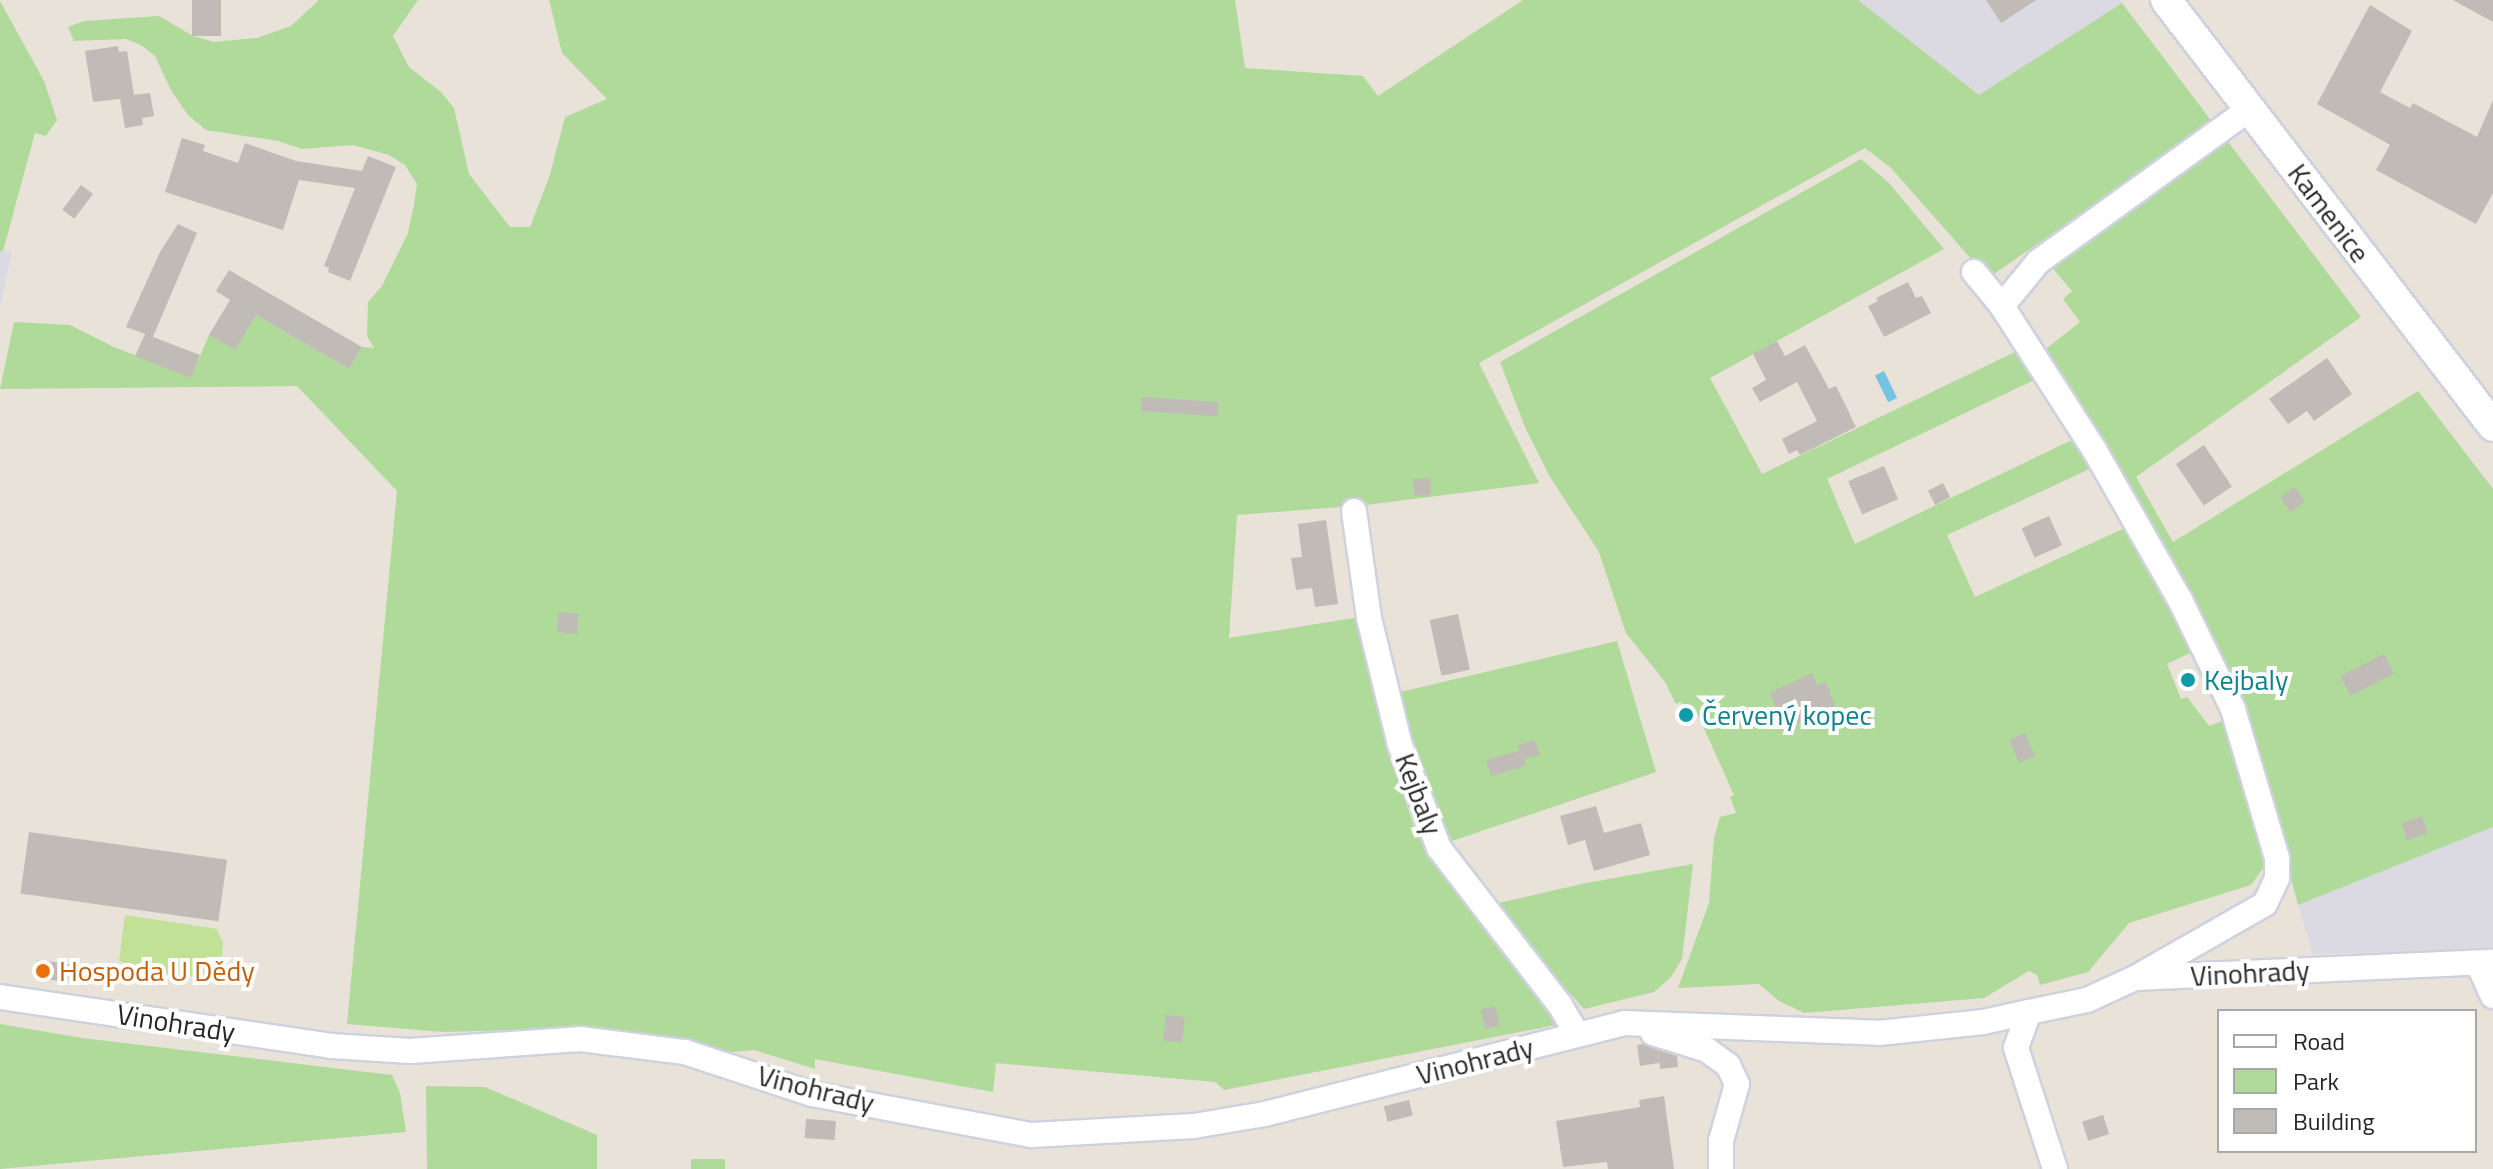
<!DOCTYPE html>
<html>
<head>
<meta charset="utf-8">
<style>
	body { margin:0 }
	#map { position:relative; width:2493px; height:1169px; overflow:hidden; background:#e8e2d9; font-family:"Titillium Web",sans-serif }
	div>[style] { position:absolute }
	.industrial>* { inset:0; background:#dbd9e1 }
	.green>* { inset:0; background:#afda99; transform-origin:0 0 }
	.pitch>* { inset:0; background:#c0e196 }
	.water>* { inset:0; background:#74c3e2; transform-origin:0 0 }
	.building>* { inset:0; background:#c0bbb6; transform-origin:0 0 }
	.roads { filter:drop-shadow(2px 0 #ced1de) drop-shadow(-2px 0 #ced1de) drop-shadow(0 2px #ced1de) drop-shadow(0 -2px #ced1de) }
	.minor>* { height:24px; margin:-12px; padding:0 12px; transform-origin:12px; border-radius:12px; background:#fff }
	.tertiary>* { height:30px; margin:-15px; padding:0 15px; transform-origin:15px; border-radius:15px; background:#fff }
	.dots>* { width:22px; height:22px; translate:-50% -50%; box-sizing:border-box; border:4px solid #fff; border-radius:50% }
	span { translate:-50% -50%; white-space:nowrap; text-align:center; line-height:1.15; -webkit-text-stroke:8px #fff; paint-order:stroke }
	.street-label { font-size:28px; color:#262626 }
	.culture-label { font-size:28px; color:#0d838f }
	.left { translate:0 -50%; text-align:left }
	.food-label { font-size:28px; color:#c56008 }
	.legend { position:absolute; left:2217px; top:1009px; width:260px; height:144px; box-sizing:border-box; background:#fff; border:2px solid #a8a8a8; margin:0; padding:10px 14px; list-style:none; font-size:24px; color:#262626 }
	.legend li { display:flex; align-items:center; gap:16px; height:40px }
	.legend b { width:40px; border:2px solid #a8a8a8 }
</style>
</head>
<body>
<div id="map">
	<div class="industrial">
		<div style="clip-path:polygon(1858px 0,2120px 0,2122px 3px,1979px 95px)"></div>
		<div style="clip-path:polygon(3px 251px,12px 252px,0 307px,0 252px)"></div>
		<div style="clip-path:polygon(2493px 827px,2493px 949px,2313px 954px,2298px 905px)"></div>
	</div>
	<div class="green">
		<div style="clip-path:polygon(319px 0,418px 0,393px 36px,409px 67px,441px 92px,454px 108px,469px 174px,510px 227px,530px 227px,550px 175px,565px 117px,607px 99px,562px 53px,549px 0,1235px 0,1245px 68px,1363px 76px,1378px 96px,1523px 0,1858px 0,1979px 95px,2122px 3px,2213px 123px,1988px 278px,1891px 168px,1865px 148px,1479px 363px,1539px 483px,1366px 505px,1237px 515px,1229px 638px,1354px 618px,1360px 627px,1395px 772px,1415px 829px,1556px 1025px,1224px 1090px,1215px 1082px,996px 1063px,993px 1092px,815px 1059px,815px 1069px,754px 1050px,723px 1053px,638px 1033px,585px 1028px,444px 1032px,347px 1024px,397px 491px,297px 386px,0 389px,14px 322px,70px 325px,114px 347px,191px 377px,209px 335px,256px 315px,349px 369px,362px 347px,374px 348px,367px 336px,368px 302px,382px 286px,408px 233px,414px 204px,417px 184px,405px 165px,389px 155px,353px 145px,302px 149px,278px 141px,206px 130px,188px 115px,172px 92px,155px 56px,141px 45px,126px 39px,74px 41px,68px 27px,84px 21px,159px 16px,193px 36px,214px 42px,257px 38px,291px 26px)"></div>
		<div style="clip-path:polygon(0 1px,44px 81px,57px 120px,46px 136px,35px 133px,3px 251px,0 252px)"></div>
		<div style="clip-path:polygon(2223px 135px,2361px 317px,2136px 477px,2173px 542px,2418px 391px,2493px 489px,2493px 827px,2298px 905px,2270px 798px,2042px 352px,2080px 322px,2063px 299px,2072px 291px,2048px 263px)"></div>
		<div style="clip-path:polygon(1861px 159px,1889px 183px,1944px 249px,1710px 378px,1762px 474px,2017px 351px,2038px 378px,1827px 479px,1855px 544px,2076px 438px,2094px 467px,1947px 535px,1975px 597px,2127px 527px,2192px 652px,2167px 664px,2181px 699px,2187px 697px,2209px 726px,2223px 721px,2239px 755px,2266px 864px,2251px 885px,2129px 923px,2088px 972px,2040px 985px,2037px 975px,2029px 971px,1984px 998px,1804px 1013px,1779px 1001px,1759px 984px,1678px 988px,1709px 903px,1714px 838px,1720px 817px,1736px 813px,1730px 797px,1734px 795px,1698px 715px,1680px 702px,1676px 704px,1665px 682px,1626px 633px,1599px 552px,1550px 477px,1525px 427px,1500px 362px)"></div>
		<div style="clip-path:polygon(1617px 641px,1656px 772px,1446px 843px,1406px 736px,1396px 693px)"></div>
		<div style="clip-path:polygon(1693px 864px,1682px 959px,1671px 977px,1654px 992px,1584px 1009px,1490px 905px,1586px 883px)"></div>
		<div style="clip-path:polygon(0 1024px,82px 1038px,392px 1075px,400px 1093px,406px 1132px,0 1169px)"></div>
		<div style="clip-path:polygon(426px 1086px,485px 1087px,597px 1135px,597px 1169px,427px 1169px)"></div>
		<div style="left:691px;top:1159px;width:34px;height:10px"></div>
	</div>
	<div class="pitch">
		<div style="clip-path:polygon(125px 915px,217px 929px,223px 943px,222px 960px,211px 975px,197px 977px,155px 972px,119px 961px)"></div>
	</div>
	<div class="water">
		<div style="left:1884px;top:371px;width:30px;height:10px;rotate:64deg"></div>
	</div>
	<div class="building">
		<div style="left:192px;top:0;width:29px;height:36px"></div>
		<div style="clip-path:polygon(1986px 0,2036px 0,2001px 23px)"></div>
		<div style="clip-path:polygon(2453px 0,2493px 0,2493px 22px)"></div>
		<div style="clip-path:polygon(2370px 5px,2412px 31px,2380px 92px,2410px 108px,2413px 103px,2477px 137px,2493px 100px,2493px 193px,2476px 224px,2376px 170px,2390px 145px,2317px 104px)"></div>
		<div style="clip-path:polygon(118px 46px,119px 52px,127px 51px,134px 95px,150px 93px,154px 116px,142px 118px,143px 125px,125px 128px,120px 99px,93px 102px,85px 51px)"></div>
		<div style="clip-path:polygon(182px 138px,205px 145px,203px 151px,238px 163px,245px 143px,296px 161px,362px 171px,368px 156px,396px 167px,350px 281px,328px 272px,329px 268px,324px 266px,355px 188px,299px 180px,283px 230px,165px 192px)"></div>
		<div style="left:81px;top:185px;width:15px;height:31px;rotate:37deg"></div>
		<div style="clip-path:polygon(178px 224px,197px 233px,153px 337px,200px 355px,191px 378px,135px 356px,145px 334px,126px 327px,160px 252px)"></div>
		<div style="clip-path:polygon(229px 270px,362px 347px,349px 369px,256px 315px,235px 350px,209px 335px,230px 300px,216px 291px)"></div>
		<div style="clip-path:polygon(1908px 282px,1916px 298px,1922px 296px,1931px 313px,1884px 337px,1868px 306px,1878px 301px,1876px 298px)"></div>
		<div style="clip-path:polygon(1777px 341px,1785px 356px,1805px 345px,1829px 389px,1836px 386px,1856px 427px,1800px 455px,1797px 450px,1789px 454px,1782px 439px,1817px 421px,1797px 382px,1760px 402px,1752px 388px,1766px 380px,1753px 354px)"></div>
		<div style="clip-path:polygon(2327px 358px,2352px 394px,2314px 421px,2307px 411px,2288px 424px,2269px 399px)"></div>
		<div style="left:1142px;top:397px;width:77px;height:14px;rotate:4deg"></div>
		<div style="left:2204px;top:445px;width:50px;height:34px;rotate:56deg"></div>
		<div style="left:1884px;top:466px;width:36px;height:39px;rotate:67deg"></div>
		<div style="left:1430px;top:478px;width:17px;height:17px;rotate:87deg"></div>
		<div style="left:1943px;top:483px;width:16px;height:17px;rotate:63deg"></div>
		<div style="left:2295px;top:487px;width:18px;height:18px;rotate:56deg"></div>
		<div style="left:2049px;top:516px;width:32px;height:30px;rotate:66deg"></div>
		<div style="clip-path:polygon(1326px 520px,1338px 604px,1315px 607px,1312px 588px,1296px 590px,1291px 558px,1302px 557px,1298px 524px)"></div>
		<div style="left:559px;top:612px;width:20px;height:20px;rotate:6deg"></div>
		<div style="left:1458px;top:614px;width:57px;height:29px;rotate:78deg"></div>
		<div style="left:2384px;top:654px;width:22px;height:49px;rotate:63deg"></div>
		<div style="clip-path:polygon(1812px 673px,1817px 685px,1826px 682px,1836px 708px,1784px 729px,1770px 693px)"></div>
		<div style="left:2025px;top:733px;width:25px;height:17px;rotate:67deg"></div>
		<div style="clip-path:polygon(1535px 740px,1540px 755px,1524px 759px,1526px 766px,1491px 776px,1486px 760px,1519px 751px,1518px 745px)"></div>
		<div style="clip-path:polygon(1596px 806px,1604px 833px,1641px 823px,1650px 855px,1594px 871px,1585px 840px,1568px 845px,1560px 816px)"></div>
		<div style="left:2422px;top:816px;width:18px;height:22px;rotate:71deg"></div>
		<div style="left:29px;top:832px;width:200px;height:62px;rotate:8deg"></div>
		<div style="left:37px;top:960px;width:33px;height:18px;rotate:7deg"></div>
		<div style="left:1495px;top:1006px;width:20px;height:15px;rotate:75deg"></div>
		<div style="left:1166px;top:1015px;width:19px;height:26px;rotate:6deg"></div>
		<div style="clip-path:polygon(1643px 1044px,1658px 1050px,1659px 1063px,1640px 1066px,1637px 1045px)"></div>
		<div style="clip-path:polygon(1658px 1050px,1677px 1056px,1678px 1067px,1660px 1069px)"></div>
		<div style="clip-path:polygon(1664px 1096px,1674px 1169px,1608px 1169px,1607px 1162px,1563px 1167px,1556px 1121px,1640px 1107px,1639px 1100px)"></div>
		<div style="left:1409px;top:1100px;width:16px;height:26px;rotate:76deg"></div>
		<div style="left:2103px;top:1115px;width:20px;height:22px;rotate:72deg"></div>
		<div style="left:806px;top:1119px;width:30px;height:19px;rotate:4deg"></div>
	</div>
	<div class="roads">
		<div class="minor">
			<div style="left:1974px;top:272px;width:44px;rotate:50.5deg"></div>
			<div style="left:1354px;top:511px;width:108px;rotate:82deg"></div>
			<div style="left:1369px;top:618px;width:131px;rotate:76.3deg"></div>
			<div style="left:1400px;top:745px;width:110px;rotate:69.3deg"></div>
			<div style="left:1439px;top:848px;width:198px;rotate:52.4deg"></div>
			<div style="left:1560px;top:1005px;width:34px;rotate:60deg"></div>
			<div style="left:2478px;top:963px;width:36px;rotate:66deg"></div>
			<div style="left:2137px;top:977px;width:147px;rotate:-29.7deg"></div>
			<div style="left:2265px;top:904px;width:29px;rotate:-65deg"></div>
			<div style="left:2277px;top:878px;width:20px;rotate:-90deg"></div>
			<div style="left:2277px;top:858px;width:155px;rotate:-106.5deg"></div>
			<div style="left:2233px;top:709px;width:121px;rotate:-115.9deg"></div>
			<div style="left:2180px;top:600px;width:172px;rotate:-119.7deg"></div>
			<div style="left:2095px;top:451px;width:172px;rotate:-122.7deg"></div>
			<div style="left:2002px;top:306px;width:57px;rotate:-50.7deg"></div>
			<div style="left:2038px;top:262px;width:261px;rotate:-35.9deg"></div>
			<div style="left:0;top:997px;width:335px;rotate:8.4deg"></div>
			<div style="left:331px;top:1046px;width:79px;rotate:3.6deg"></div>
			<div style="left:410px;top:1051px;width:170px;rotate:-4deg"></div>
			<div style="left:580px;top:1039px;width:106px;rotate:7.1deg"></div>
			<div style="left:685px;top:1052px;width:134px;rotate:18.3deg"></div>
			<div style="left:812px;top:1094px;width:224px;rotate:10.6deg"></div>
			<div style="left:1032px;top:1135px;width:162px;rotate:-3.2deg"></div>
			<div style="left:1194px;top:1126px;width:72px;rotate:-9.6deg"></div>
			<div style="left:1265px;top:1114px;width:370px;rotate:-14.2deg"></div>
			<div style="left:1624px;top:1023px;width:255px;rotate:2.2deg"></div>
			<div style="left:1879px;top:1033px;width:105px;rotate:-6deg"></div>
			<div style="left:1983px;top:1022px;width:47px;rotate:-12.3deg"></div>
			<div style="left:2029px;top:1012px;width:59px;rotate:-11.7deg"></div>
			<div style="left:2087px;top:1000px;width:53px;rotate:-24.6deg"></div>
			<div style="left:2135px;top:978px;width:358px;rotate:-2.6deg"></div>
			<div style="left:2029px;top:1012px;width:38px;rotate:110deg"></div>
			<div style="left:2016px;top:1048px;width:127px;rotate:72.1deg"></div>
			<div style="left:1653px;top:1033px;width:57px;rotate:17.5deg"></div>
			<div style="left:1707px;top:1050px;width:26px;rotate:36deg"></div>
			<div style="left:1728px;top:1065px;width:21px;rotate:65deg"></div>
			<div style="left:1737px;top:1084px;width:59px;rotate:105.7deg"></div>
			<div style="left:1721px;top:1141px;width:28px;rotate:90deg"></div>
		</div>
		<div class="tertiary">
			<div style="left:2166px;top:0;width:537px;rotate:52.49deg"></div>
		</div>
	</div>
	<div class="dots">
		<div style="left:2188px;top:680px;background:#0f9aa8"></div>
		<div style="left:1686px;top:715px;background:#0f9aa8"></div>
		<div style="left:43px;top:971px;background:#e8710a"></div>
	</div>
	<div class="street-label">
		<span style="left:2329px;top:213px;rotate:53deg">Kamenice</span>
		<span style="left:1419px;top:794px;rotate:69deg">Kejbaly</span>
		<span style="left:2250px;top:973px;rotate:-3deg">Vinohrady</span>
		<span style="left:176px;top:1023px;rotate:9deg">Vinohrady</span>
		<span style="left:1475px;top:1061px;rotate:-14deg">Vinohrady</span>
		<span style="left:816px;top:1089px;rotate:14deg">Vinohrady</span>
	</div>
	<div class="culture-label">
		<span class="left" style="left:2204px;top:680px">Kejbaly</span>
		<span class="left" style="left:1702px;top:715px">Červený kopec</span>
	</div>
	<div class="food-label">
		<span class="left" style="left:59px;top:971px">Hospoda U Dědy</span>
	</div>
	<ul class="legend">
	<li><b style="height:10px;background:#fff"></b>Road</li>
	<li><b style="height:22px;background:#afda99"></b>Park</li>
	<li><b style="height:22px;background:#c0bbb6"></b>Building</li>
	</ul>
</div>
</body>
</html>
